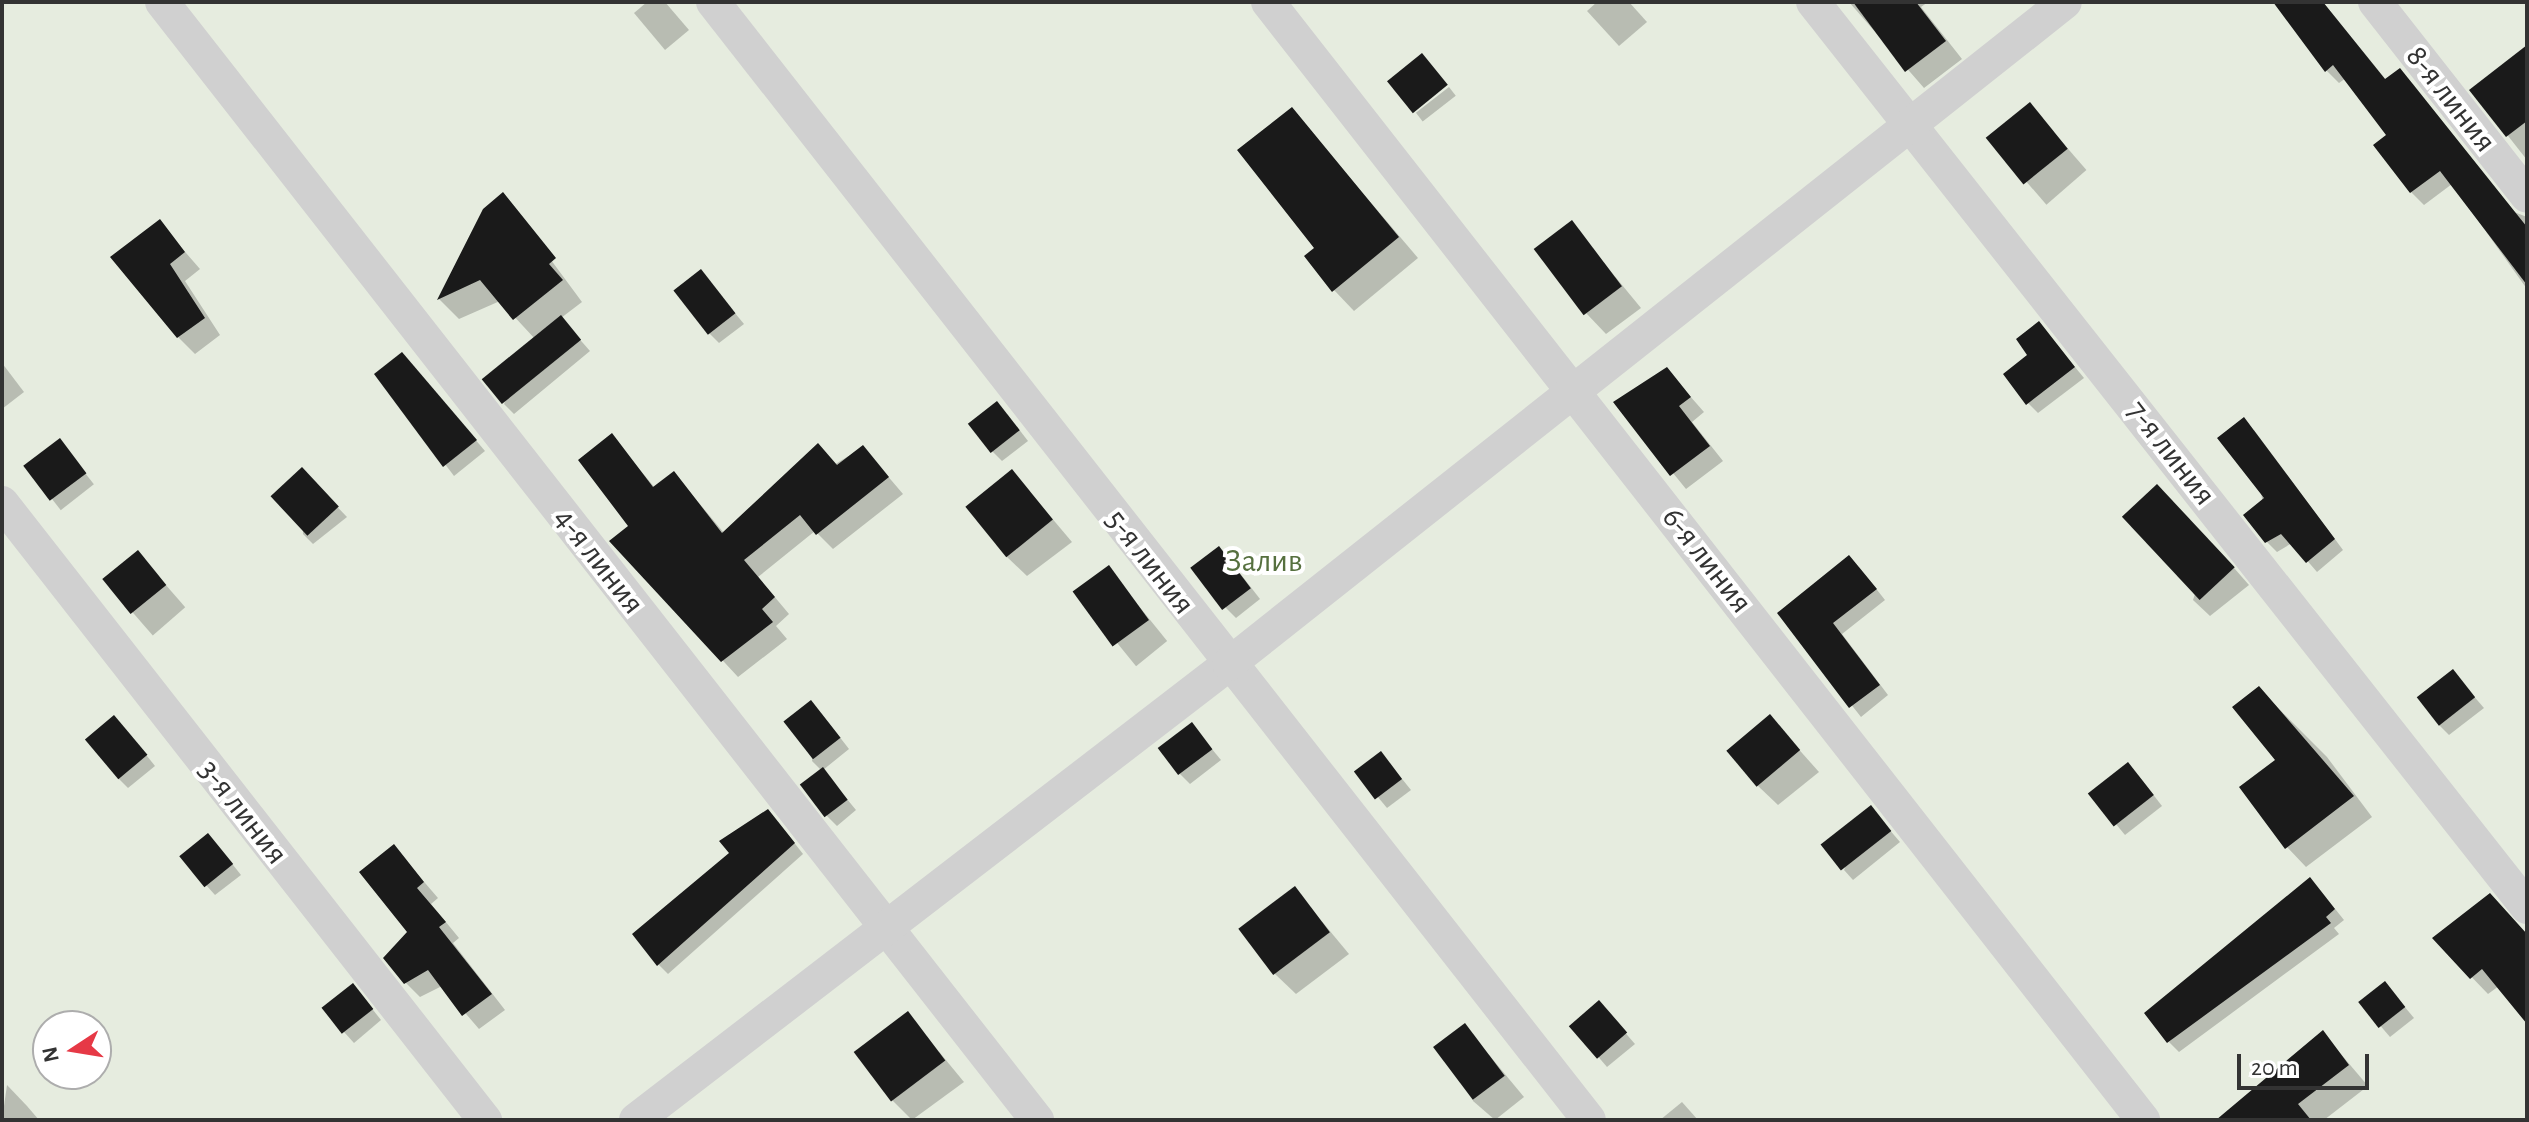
<!DOCTYPE html>
<html>
<head>
<meta charset="utf-8">
<style>
	body { margin:0 }
	#map { position:relative; width:2529px; height:1122px; overflow:hidden; background:#fff; font-family:"Alegreya Sans",sans-serif }
	div>[style] { position:absolute }
	.green>* { inset:0; background:#e6ecdf }
	.shadow>* { inset:0; background:#0003; transform-origin:0 0 }
	.building>* { inset:0; background:#1a1a1a; transform-origin:0 0 }
	.street>* { height:34px; margin:-17px; padding:0 17px; transform-origin:17px; border-radius:17px; background:#d0d0d0 }
	span { translate:-50% -50%; white-space:nowrap; text-align:center; line-height:1.15; -webkit-text-stroke:8px #fff; paint-order:stroke }
	.street-label { font-size:32px; color:#333 }
	.park-label { font-size:32px; color:#56703f }
	.frame { position:absolute; inset:0; border:4px solid #333; pointer-events:none }
	.north { position:absolute; left:32px; top:1010px; width:80px; height:80px; box-sizing:border-box; background:#fff; border:2px solid #adadad; border-radius:50%; rotate:258deg; font-size:22px; font-weight:700; line-height:32px; text-align:center; color:#333 }
	.north::after { content:''; display:block; margin:auto; width:28px; height:36px; background:#e63946; clip-path:polygon(50% 0,100% 100%,50% 72%,0 100%) }
	.scale { position:absolute; left:2237px; top:1054px; width:132px; height:36px; box-sizing:border-box; border:4px solid #333; border-top:0; padding-left:10px; font-size:24px; line-height:28px; white-space:nowrap; color:#333; -webkit-text-stroke:6px #fff; paint-order:stroke }
</style>
</head>
<body>
<div id="map">
	<div class="green">
		<div style="clip-path:polygon(evenodd,2px 2px,2527px 2px,2527px 1120px,2px 1120px,2px 2px,48px 1026px,96px 1026px,96px 1074px,48px 1074px,48px 1026px)"></div>
	</div>
	<div class="shadow">
		<div style="clip-path:polygon(647px 2px,665px 2px,689px 30px,665px 50px,634px 13px)"></div>
		<div style="clip-path:polygon(1597px 2px,1629px 2px,1647px 22px,1619px 46px,1587px 11px)"></div>
		<div style="clip-path:polygon(1849px 2px,1928px 2px,1921px 7px,1962px 59px,1924px 88px)"></div>
		<div style="clip-path:polygon(2284px 2px,2323px 2px,2387px 81px,2400px 71px,2413px 84px,2514px 212px,2527px 217px,2527px 289px,2452px 184px,2424px 205px,2411px 192px,2376px 145px,2389px 135px,2346px 78px,2339px 83px,2326px 70px)"></div>
		<div style="clip-path:polygon(2527px 48px,2527px 160px,2472px 90px)"></div>
		<div style="left:1449px;top:87px;width:11px;height:42px;rotate:52deg"></div>
		<div style="left:2030px;top:105px;width:86px;height:53px;rotate:49deg"></div>
		<div style="clip-path:polygon(1292px 110px,1418px 258px,1354px 311px,1334px 290px,1317px 248px)"></div>
		<div style="clip-path:polygon(503px 195px,582px 302px,561px 318px,590px 351px,514px 414px,504px 404px,535px 339px,500px 301px,459px 319px,439px 299px,485px 210px)"></div>
		<div style="clip-path:polygon(159px 222px,200px 269px,185px 281px,220px 335px,195px 354px,178px 337px)"></div>
		<div style="clip-path:polygon(1571px 223px,1641px 308px,1606px 334px,1586px 313px)"></div>
		<div style="clip-path:polygon(701px 272px,744px 324px,719px 343px,709px 333px)"></div>
		<div style="clip-path:polygon(2039px 323px,2084px 378px,2038px 413px,2028px 403px)"></div>
		<div style="clip-path:polygon(2px 363px,24px 392px,2px 409px)"></div>
		<div style="clip-path:polygon(412px 365px,485px 451px,454px 476px,377px 374px)"></div>
		<div style="clip-path:polygon(1667px 370px,1704px 412px,1692px 422px,1723px 461px,1686px 489px,1616px 403px)"></div>
		<div style="clip-path:polygon(1007px 414px,1028px 441px,1002px 461px,992px 451px)"></div>
		<div style="clip-path:polygon(2254px 430px,2343px 550px,2317px 572px,2292px 543px,2277px 552px,2267px 542px)"></div>
		<div style="clip-path:polygon(612px 436px,655px 488px,674px 473px,724px 533px,863px 447px,903px 494px,833px 549px,815px 531px,758px 577px,789px 614px,776px 626px,787px 639px,738px 677px,612px 541px,631px 527px)"></div>
		<div style="left:60px;top:441px;width:55px;height:42px;rotate:52deg"></div>
		<div style="clip-path:polygon(301px 469px,347px 517px,313px 544px,303px 534px)"></div>
		<div style="clip-path:polygon(1012px 471px,1072px 542px,1027px 576px,1006px 556px)"></div>
		<div style="clip-path:polygon(2212px 543px,2249px 585px,2210px 616px,2193px 600px)"></div>
		<div style="left:138px;top:553px;width:72px;height:43px;rotate:49deg"></div>
		<div style="clip-path:polygon(1228px 558px,1260px 599px,1236px 618px,1226px 608px)"></div>
		<div style="clip-path:polygon(1859px 567px,1885px 600px,1842px 634px,1888px 695px,1861px 717px,1779px 613px)"></div>
		<div style="left:1108px;top:568px;width:94px;height:40px;rotate:51deg"></div>
		<div style="clip-path:polygon(2453px 672px,2484px 708px,2449px 735px,2439px 725px)"></div>
		<div style="clip-path:polygon(2259px 689px,2327px 757px,2372px 817px,2306px 867px,2287px 847px,2278px 760px)"></div>
		<div style="clip-path:polygon(821px 713px,849px 749px,823px 770px,856px 810px,837px 826px,827px 816px,821px 770px,812px 761px)"></div>
		<div style="clip-path:polygon(1770px 717px,1819px 772px,1778px 805px,1757px 785px)"></div>
		<div style="clip-path:polygon(1192px 725px,1221px 760px,1190px 784px,1180px 774px)"></div>
		<div style="clip-path:polygon(124px 727px,155px 766px,128px 788px,118px 778px)"></div>
		<div style="clip-path:polygon(1390px 764px,1411px 790px,1387px 808px,1357px 772px)"></div>
		<div style="clip-path:polygon(2138px 775px,2162px 806px,2125px 835px,2091px 794px)"></div>
		<div style="clip-path:polygon(1871px 808px,1900px 842px,1853px 880px,1844px 870px)"></div>
		<div style="clip-path:polygon(778px 822px,803px 854px,668px 974px,658px 964px)"></div>
		<div style="clip-path:polygon(218px 846px,241px 875px,215px 895px,206px 885px)"></div>
		<div style="clip-path:polygon(394px 847px,438px 898px,431px 904px,459px 938px,453px 943px,505px 1010px,479px 1029px,442px 986px,420px 997px,405px 982px,409px 932px)"></div>
		<div style="clip-path:polygon(1295px 889px,1349px 954px,1296px 994px,1275px 974px)"></div>
		<div style="clip-path:polygon(2320px 890px,2344px 920px,2334px 928px,2339px 934px,2179px 1052px,2169px 1042px)"></div>
		<div style="clip-path:polygon(2435px 939px,2527px 955px,2527px 1021px,2499px 986px,2488px 994px)"></div>
		<div style="clip-path:polygon(2394px 994px,2414px 1018px,2390px 1037px,2360px 1002px)"></div>
		<div style="clip-path:polygon(362px 996px,381px 1020px,354px 1043px,324px 1010px)"></div>
		<div style="clip-path:polygon(1608px 1013px,1635px 1044px,1607px 1067px,1571px 1025px)"></div>
		<div style="clip-path:polygon(908px 1014px,964px 1082px,912px 1120px,892px 1100px)"></div>
		<div style="clip-path:polygon(1465px 1026px,1524px 1097px,1495px 1120px,1473px 1101px)"></div>
		<div style="clip-path:polygon(2323px 1033px,2368px 1086px,2324px 1120px,2219px 1120px)"></div>
		<div style="clip-path:polygon(7px 1085px,27px 1106px,39px 1120px,2px 1120px)"></div>
		<div style="clip-path:polygon(1682px 1102px,1698px 1120px,1660px 1120px)"></div>
	</div>
	<div class="building">
		<div style="clip-path:polygon(1853px 2px,1916px 2px,1946px 41px,1905px 72px)"></div>
		<div style="clip-path:polygon(2273px 2px,2323px 2px,2385px 79px,2400px 68px,2527px 227px,2527px 285px,2440px 171px,2410px 193px,2373px 145px,2386px 135px,2333px 65px,2325px 72px)"></div>
		<div style="clip-path:polygon(2527px 45px,2527px 121px,2506px 137px,2469px 90px)"></div>
		<div style="left:1422px;top:53px;width:41px;height:45px;rotate:51deg"></div>
		<div style="left:2030px;top:102px;width:60px;height:57px;rotate:51deg"></div>
		<div style="clip-path:polygon(1292px 107px,1399px 237px,1332px 292px,1304px 256px,1314px 248px,1237px 150px)"></div>
		<div style="clip-path:polygon(503px 192px,556px 258px,549px 264px,563px 280px,513px 320px,480px 280px,437px 300px,483px 209px)"></div>
		<div style="clip-path:polygon(160px 219px,185px 252px,170px 264px,205px 318px,177px 338px,110px 257px)"></div>
		<div style="left:1572px;top:220px;width:83px;height:48px;rotate:53deg"></div>
		<div style="left:701px;top:269px;width:56px;height:35px;rotate:52deg"></div>
		<div style="left:561px;top:315px;width:32px;height:102px;rotate:51deg"></div>
		<div style="clip-path:polygon(2039px 321px,2075px 367px,2026px 405px,2003px 374px,2027px 355px,2016px 339px)"></div>
		<div style="clip-path:polygon(402px 352px,477px 440px,443px 467px,374px 374px)"></div>
		<div style="clip-path:polygon(1667px 367px,1691px 397px,1679px 406px,1710px 446px,1670px 476px,1613px 402px)"></div>
		<div style="left:997px;top:401px;width:37px;height:37px;rotate:52deg"></div>
		<div style="clip-path:polygon(2244px 417px,2335px 539px,2306px 563px,2281px 534px,2265px 543px,2243px 515px,2264px 498px,2217px 438px)"></div>
		<div style="clip-path:polygon(612px 433px,653px 487px,674px 471px,722px 533px,818px 443px,837px 465px,863px 445px,889px 477px,816px 535px,800px 515px,744px 560px,775px 597px,762px 609px,773px 622px,721px 662px,609px 541px,628px 526px,578px 460px)"></div>
		<div style="left:60px;top:438px;width:44px;height:46px;rotate:53deg"></div>
		<div style="left:302px;top:467px;width:54px;height:43px;rotate:47deg"></div>
		<div style="left:1012px;top:469px;width:65px;height:60px;rotate:51deg"></div>
		<div style="left:2157px;top:484px;width:114px;height:48px;rotate:47deg"></div>
		<div style="left:1219px;top:546px;width:53px;height:36px;rotate:53deg"></div>
		<div style="left:138px;top:550px;width:45px;height:46px;rotate:51deg"></div>
		<div style="clip-path:polygon(1849px 555px,1877px 589px,1833px 623px,1880px 685px,1849px 708px,1777px 613px)"></div>
		<div style="left:1109px;top:565px;width:68px;height:45px;rotate:54deg"></div>
		<div style="left:2453px;top:669px;width:36px;height:46px;rotate:52deg"></div>
		<div style="clip-path:polygon(2259px 686px,2354px 796px,2285px 849px,2239px 787px,2275px 760px,2232px 707px)"></div>
		<div style="left:811px;top:700px;width:48px;height:35px;rotate:52deg"></div>
		<div style="left:1770px;top:714px;width:47px;height:57px;rotate:50deg"></div>
		<div style="left:114px;top:715px;width:52px;height:38px;rotate:50deg"></div>
		<div style="left:1192px;top:722px;width:34px;height:43px;rotate:53deg"></div>
		<div style="left:1381px;top:751px;width:35px;height:34px;rotate:53deg"></div>
		<div style="left:2128px;top:762px;width:42px;height:51px;rotate:52deg"></div>
		<div style="left:823px;top:767px;width:41px;height:29px;rotate:53deg"></div>
		<div style="left:1871px;top:805px;width:33px;height:64px;rotate:52deg"></div>
		<div style="clip-path:polygon(768px 809px,795px 843px,657px 966px,632px 934px,729px 853px,719px 841px)"></div>
		<div style="left:208px;top:833px;width:40px;height:37px;rotate:51deg"></div>
		<div style="clip-path:polygon(394px 844px,424px 882px,417px 888px,446px 922px,439px 927px,492px 994px,462px 1016px,428px 970px,404px 984px,383px 958px,407px 932px,359px 872px)"></div>
		<div style="clip-path:polygon(2310px 877px,2335px 909px,2326px 917px,2331px 923px,2167px 1043px,2144px 1013px)"></div>
		<div style="left:1295px;top:886px;width:58px;height:71px;rotate:53deg"></div>
		<div style="clip-path:polygon(2490px 893px,2527px 934px,2527px 1024px,2482px 969px,2470px 979px,2432px 938px)"></div>
		<div style="left:2385px;top:981px;width:33px;height:34px;rotate:52deg"></div>
		<div style="left:353px;top:983px;width:33px;height:40px;rotate:52deg"></div>
		<div style="left:1599px;top:1000px;width:43px;height:40px;rotate:49deg"></div>
		<div style="left:908px;top:1011px;width:62px;height:68px;rotate:53deg"></div>
		<div style="left:1465px;top:1023px;width:66px;height:40px;rotate:53deg"></div>
		<div style="clip-path:polygon(2323px 1030px,2349px 1065px,2298px 1104px,2311px 1120px,2216px 1120px)"></div>
	</div>
	<div class="street">
		<div style="left:162px;top:2px;width:1420px;rotate:51.95deg"></div>
		<div style="left:713px;top:2px;width:1420px;rotate:51.92deg"></div>
		<div style="left:1268px;top:2px;width:1420px;rotate:51.95deg"></div>
		<div style="left:1813px;top:2px;width:1153px;rotate:51.73deg"></div>
		<div style="left:2375px;top:2px;width:246px;rotate:51.9deg"></div>
		<div style="left:2px;top:503px;width:784px;rotate:51.95deg"></div>
		<div style="left:636px;top:1120px;width:748px;rotate:-37.56deg"></div>
		<div style="left:1229px;top:664px;width:1066px;rotate:-38.37deg"></div>
	</div>
	<div class="street-label">
		<span style="left:2451px;top:99px;rotate:52deg">8-я линия</span>
		<span style="left:2171px;top:453px;rotate:52deg">7-я линия</span>
		<span style="left:1707px;top:560px;rotate:52deg">6-я линия</span>
		<span style="left:599px;top:561px;rotate:52deg">4-я линия</span>
		<span style="left:1150px;top:562px;rotate:52deg">5-я линия</span>
		<span style="left:243px;top:812px;rotate:52deg">3-я линия</span>
	</div>
	<div class="park-label">
		<span style="left:1264px;top:561px">Залив</span>
	</div>
	<div class="frame"></div>
	<div class="north">N</div>
	<div class="scale">20 m</div>
</div>
</body>
</html>
